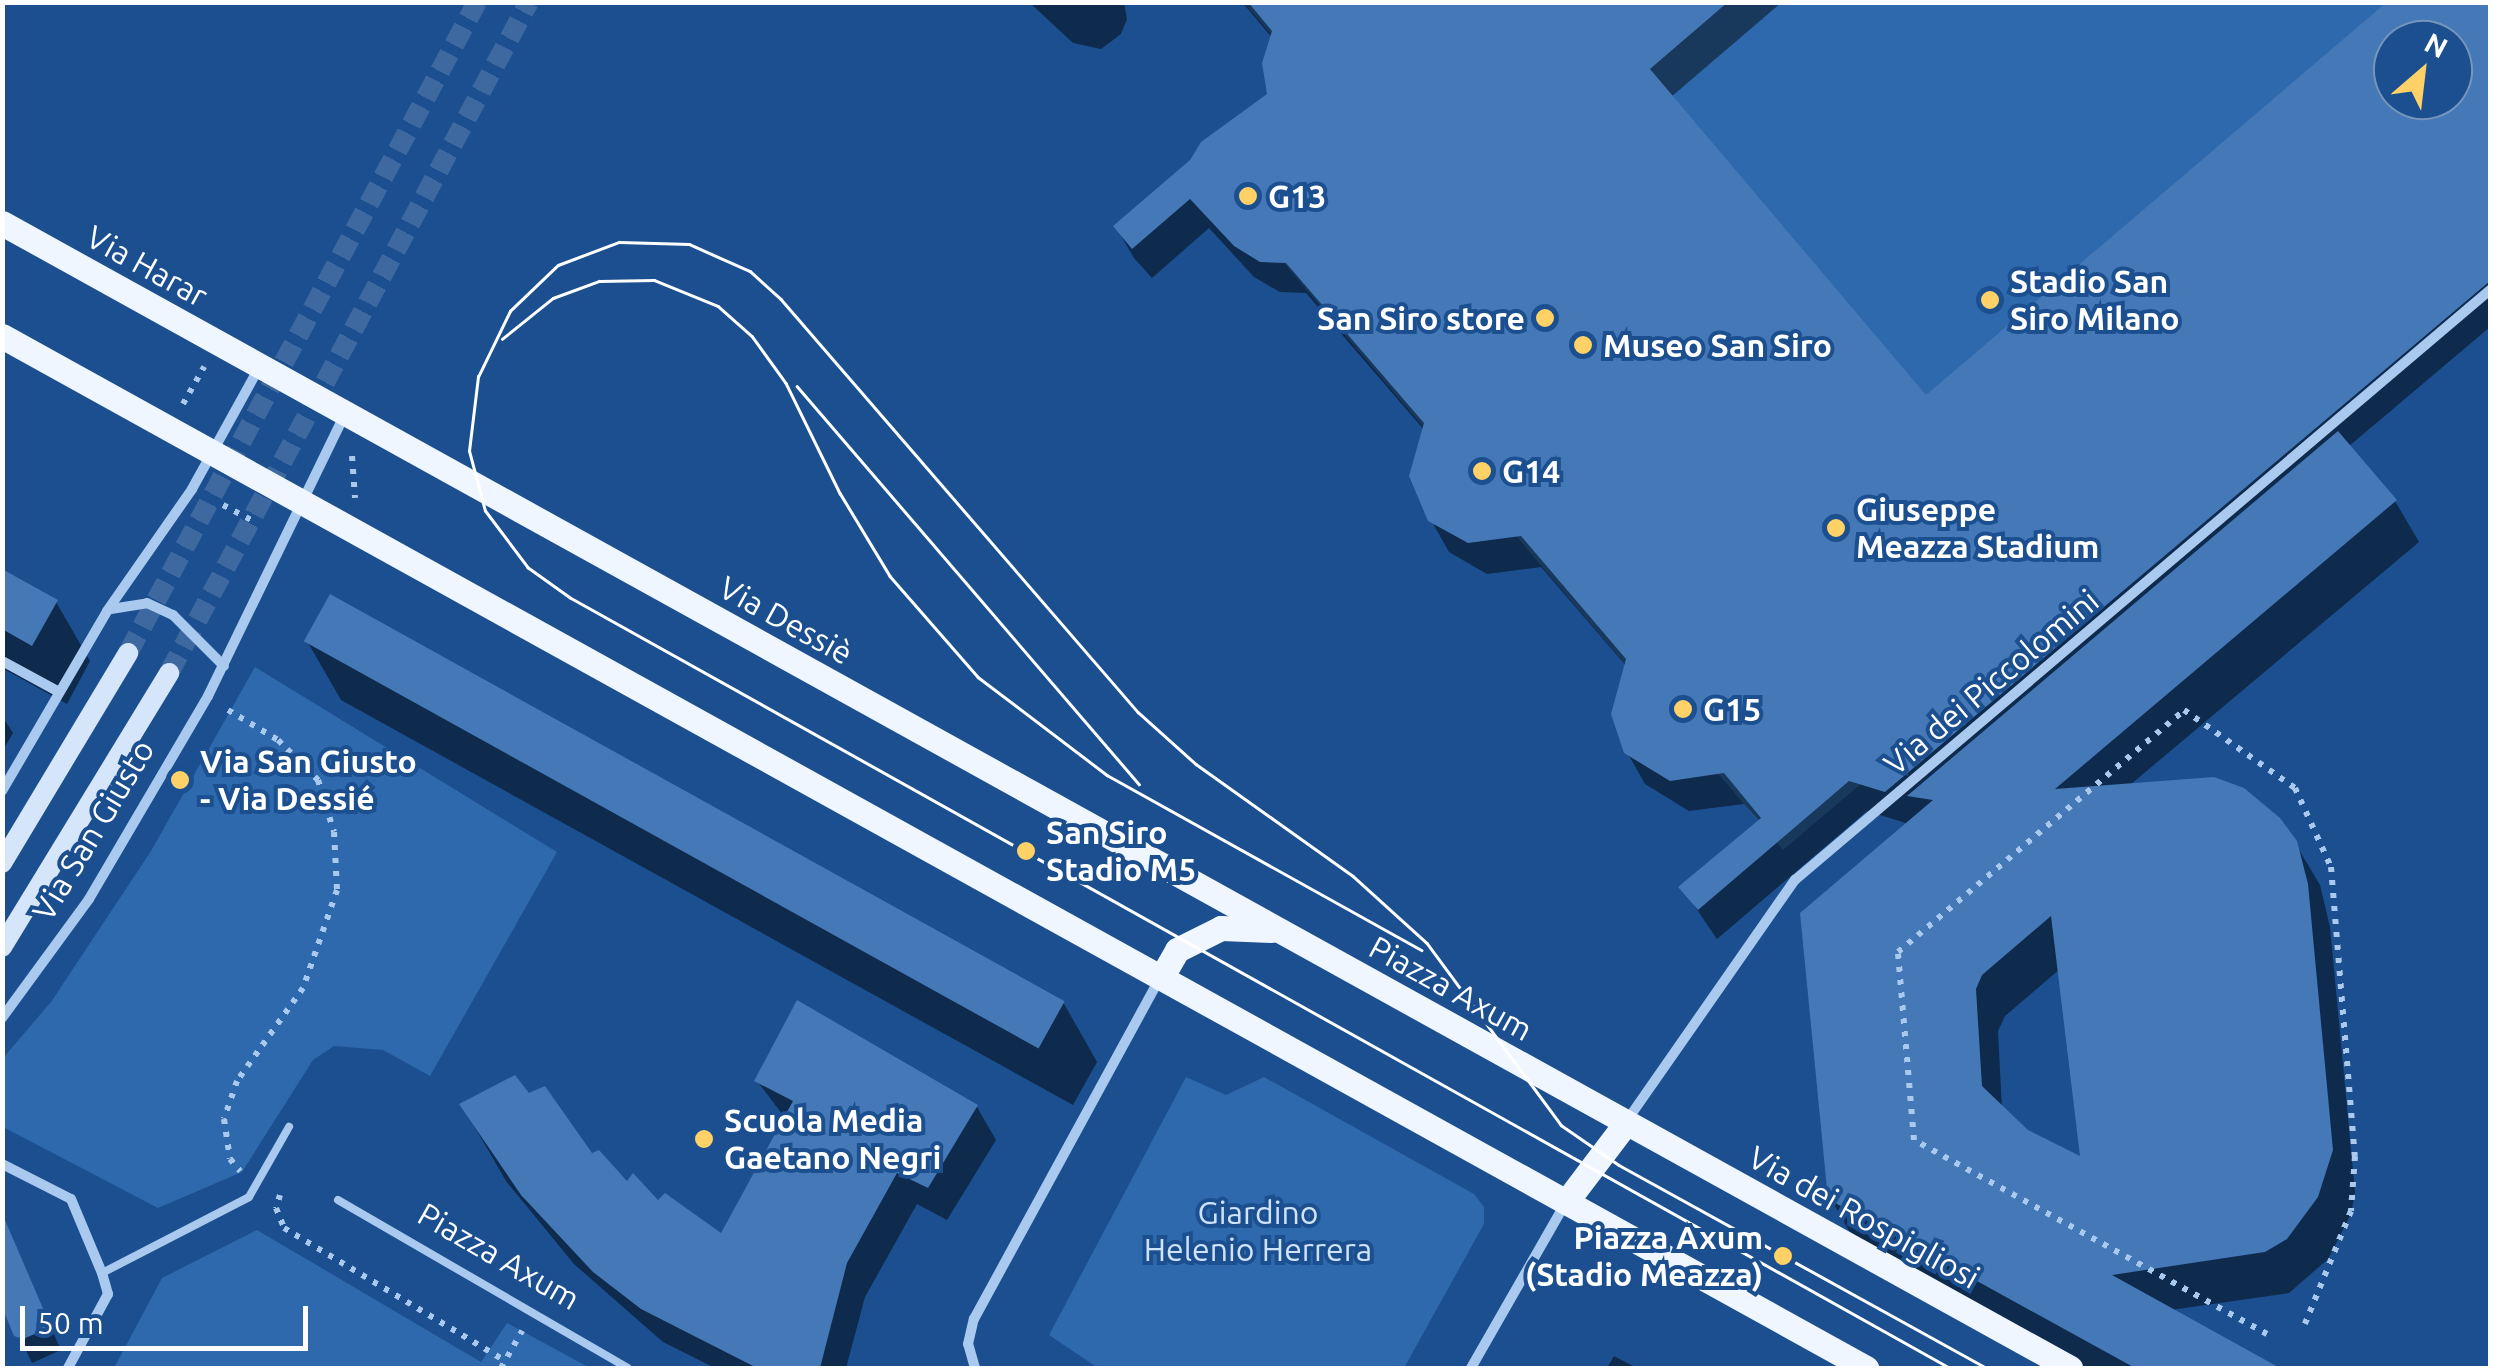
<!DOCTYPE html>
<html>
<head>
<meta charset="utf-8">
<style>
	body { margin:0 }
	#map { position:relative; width:2493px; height:1371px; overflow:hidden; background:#1b4f8f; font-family:Ubuntu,sans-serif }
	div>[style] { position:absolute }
	.green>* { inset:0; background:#2e69ad }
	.shadow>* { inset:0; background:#0007 }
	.building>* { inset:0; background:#4478b7; transform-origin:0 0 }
	.secondary-tunnel>* { height:20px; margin-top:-10px; transform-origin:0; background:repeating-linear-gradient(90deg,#3d69a0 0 20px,transparent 0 30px) }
	.path>* { height:6px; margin-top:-3px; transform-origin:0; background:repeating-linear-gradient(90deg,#a9c9ee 0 5px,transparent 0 13px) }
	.lane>* { height:8px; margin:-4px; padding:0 4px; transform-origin:4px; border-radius:4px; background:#a9c9ee }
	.street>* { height:10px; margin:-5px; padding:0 5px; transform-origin:5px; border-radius:5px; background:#a9c9ee }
	.secondary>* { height:20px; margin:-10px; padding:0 10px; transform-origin:10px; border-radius:10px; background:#d6e6fa }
	.primary>* { height:25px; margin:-12.5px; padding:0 12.5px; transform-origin:12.5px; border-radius:12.5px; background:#f0f6ff }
	.tram>* { height:2.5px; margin:-1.25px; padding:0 1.25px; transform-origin:1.25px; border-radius:1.25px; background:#fff }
	.dots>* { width:28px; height:28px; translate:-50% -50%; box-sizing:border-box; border:5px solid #1b4f8f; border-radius:50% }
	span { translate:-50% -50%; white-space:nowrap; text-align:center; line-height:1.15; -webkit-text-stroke:8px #1b4f8f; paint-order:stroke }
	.poi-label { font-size:32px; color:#fff; font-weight:700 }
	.left { translate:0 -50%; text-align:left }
	.right { translate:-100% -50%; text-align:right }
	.street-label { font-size:32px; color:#fff }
	.park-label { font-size:32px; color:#cfe3fa }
	.frame { position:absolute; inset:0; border:5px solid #fff; pointer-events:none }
	.north { position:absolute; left:2373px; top:20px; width:100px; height:100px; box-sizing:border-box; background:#1b4f8f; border:2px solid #7695bc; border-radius:50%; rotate:28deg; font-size:28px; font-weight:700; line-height:40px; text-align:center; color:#fff }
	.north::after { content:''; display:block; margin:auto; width:35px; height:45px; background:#ffd166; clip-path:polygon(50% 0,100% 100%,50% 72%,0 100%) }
	.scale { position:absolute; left:20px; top:1306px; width:288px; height:45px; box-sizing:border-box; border:5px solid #fff; border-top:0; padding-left:12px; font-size:30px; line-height:35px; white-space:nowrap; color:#fff; -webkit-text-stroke:8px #1b4f8f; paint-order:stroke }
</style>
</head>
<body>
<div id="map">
	<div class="green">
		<div style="clip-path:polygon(evenodd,1244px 3px,2490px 3px,2490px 250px,1783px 850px,1237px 208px,1343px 118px,1244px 3px,2393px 40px,2453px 40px,2453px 100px,2393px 100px,2393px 40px)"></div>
		<div style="clip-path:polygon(255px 667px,557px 852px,430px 1076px,383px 1050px,334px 1046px,313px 1060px,242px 1172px,158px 1208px,3px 1127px,3px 1058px,51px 1002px,151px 851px)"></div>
		<div style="clip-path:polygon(1186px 1077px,1226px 1095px,1264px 1077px,1474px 1194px,1484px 1207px,1484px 1224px,1404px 1368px,1098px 1368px,1049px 1335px)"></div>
		<div style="clip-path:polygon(257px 1230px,481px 1362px,507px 1323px,590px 1368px,114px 1368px,162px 1278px)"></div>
	</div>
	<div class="shadow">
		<div style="clip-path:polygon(1029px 2px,1124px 2px,1127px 19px,1121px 34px,1101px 49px,1073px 43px)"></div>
		<div style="clip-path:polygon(evenodd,1242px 2px,1782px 2px,1671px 97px,1926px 398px,2391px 2px,2490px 2px,2490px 327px,2348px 447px,2395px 501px,2419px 542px,2130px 785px,2295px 843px,2320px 885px,2330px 927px,2355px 1192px,2351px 1214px,2328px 1259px,2289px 1293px,2171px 1310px,2276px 1368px,2087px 1368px,1854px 1239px,1830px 1198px,1909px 824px,1867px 811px,1717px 939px,1682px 888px,1760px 822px,1744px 804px,1689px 811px,1645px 784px,1627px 752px,1627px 667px,1541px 567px,1487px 574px,1449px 552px,1431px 520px,1425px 431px,1306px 293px,1280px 292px,1254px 277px,1209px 228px,1152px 278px,1134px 258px,1116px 227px,1270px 95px,1273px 39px,1242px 2px,2393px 40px,2453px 40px,2453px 100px,2393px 100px,2393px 40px,1242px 2px,2060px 969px,2083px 1161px,2026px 1132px,2002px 1109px,1998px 1031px,2005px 1016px,2060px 969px)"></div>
		<div style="clip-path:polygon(2px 572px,56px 602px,90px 661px,67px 704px,2px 668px)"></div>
		<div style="clip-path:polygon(307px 641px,1063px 1002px,1097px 1062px,1073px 1105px,341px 700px)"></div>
		<div style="clip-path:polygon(2px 716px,13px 733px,2px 752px)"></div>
		<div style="clip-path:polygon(757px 1081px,977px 1107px,996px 1140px,947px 1220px,917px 1204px,865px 1297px,846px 1368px,715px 1368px,663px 1342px,574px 1264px,506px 1181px,462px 1105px,591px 1156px,658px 1204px,722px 1237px,786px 1119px)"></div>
		<div style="clip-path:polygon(19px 1257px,61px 1350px,32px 1363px,2px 1301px)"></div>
		<div style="clip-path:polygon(1614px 1356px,1637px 1368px,1607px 1368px)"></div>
	</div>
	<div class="building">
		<div style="clip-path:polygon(evenodd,1248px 2px,1728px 2px,1650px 69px,1926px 395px,2387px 2px,2490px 2px,2490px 281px,1885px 792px,1849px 781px,1698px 910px,1678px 887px,1761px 818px,1724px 773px,1670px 781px,1624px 753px,1611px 714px,1626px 659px,1521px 536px,1468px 543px,1428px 521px,1409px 476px,1424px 423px,1286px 263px,1260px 262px,1234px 246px,1190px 199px,1132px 249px,1113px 226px,1190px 160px,1201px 142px,1267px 94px,1262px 63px,1272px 31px,1248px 2px,2393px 40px,2453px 40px,2453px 100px,2393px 100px,2393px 40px)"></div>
		<div style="clip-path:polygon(evenodd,2338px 431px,2397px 500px,2055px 789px,2214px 777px,2244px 788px,2280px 818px,2297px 841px,2308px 884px,2333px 1150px,2318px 1197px,2287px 1239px,2265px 1252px,2112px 1275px,2280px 1368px,2135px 1368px,1828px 1199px,1800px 913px,1933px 800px,1907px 796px,2338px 431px,2051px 916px,2080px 1156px,2028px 1130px,1982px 1086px,1976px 989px,1982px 975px,2051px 916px)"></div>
		<div style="clip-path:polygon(2px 569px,58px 600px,32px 646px,2px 629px)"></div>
		<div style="left:330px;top:594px;width:840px;height:54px;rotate:29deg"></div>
		<div style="clip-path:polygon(797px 1000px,978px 1105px,928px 1188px,897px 1173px,847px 1263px,820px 1368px,757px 1368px,641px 1309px,593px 1272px,521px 1195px,459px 1104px,515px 1075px,529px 1093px,545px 1086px,592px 1153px,599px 1150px,627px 1181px,633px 1173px,658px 1200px,665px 1193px,721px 1233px,793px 1101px,754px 1081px)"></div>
		<div style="clip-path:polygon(2px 1213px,51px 1327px,23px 1339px,14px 1336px,2px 1307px)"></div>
	</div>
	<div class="secondary-tunnel">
		<div style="left:128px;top:653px;width:739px;rotate:-61.8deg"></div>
		<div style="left:169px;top:673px;width:761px;rotate:-61.79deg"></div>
	</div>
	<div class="path">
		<div style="left:183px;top:404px;width:43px;rotate:-60.4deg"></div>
		<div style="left:352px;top:456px;width:42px;rotate:85.9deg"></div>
		<div style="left:223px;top:505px;width:38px;rotate:28deg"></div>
		<div style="left:228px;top:710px;width:58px;rotate:31deg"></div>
		<div style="left:278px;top:740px;width:57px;rotate:45deg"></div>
		<div style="left:318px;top:780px;width:54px;rotate:72.9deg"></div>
		<div style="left:334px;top:832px;width:58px;rotate:87deg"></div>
		<div style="left:337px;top:890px;width:104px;rotate:109.1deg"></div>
		<div style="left:303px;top:988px;width:114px;rotate:125.4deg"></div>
		<div style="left:237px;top:1081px;width:40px;rotate:108.9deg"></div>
		<div style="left:224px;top:1119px;width:40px;rotate:81.5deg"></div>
		<div style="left:230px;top:1159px;width:16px;rotate:50deg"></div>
		<div style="left:280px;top:1195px;width:14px;rotate:107deg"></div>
		<div style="left:276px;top:1208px;width:22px;rotate:68deg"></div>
		<div style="left:284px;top:1228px;width:258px;rotate:31deg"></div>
		<div style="left:2267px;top:1334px;width:403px;rotate:-151.2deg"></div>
		<div style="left:1914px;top:1140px;width:189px;rotate:-94.9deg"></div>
		<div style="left:1898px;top:952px;width:375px;rotate:-40.2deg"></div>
		<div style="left:2184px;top:710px;width:136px;rotate:35.1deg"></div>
		<div style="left:2295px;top:788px;width:87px;rotate:65.5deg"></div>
		<div style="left:2331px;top:867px;width:290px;rotate:85.3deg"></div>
		<div style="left:2355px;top:1156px;width:55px;rotate:94.2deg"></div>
		<div style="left:2351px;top:1211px;width:122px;rotate:112.2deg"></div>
		<div style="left:501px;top:1368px;width:43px;rotate:-60.4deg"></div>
	</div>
	<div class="lane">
		<div style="left:338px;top:1200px;width:335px;rotate:30.1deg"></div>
		<div style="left:102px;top:1273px;width:165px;rotate:-27.3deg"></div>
		<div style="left:249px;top:1197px;width:81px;rotate:-60.3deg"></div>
	</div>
	<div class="street">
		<div style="left:111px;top:609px;width:36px;rotate:-9deg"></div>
		<div style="left:147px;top:603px;width:29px;rotate:25deg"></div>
		<div style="left:173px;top:615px;width:72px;rotate:45deg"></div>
		<div style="left:2px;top:661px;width:65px;rotate:28.5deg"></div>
		<div style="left:2px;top:791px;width:208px;rotate:-59.7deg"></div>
		<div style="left:107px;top:611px;width:149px;rotate:-55.1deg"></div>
		<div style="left:192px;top:489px;width:141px;rotate:-61.1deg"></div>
		<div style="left:2px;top:1018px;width:147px;rotate:-53.8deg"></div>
		<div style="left:89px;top:899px;width:235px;rotate:-59.6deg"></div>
		<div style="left:208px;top:696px;width:311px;rotate:-64.1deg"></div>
		<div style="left:1628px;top:1119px;width:292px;rotate:-55.1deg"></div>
		<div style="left:1795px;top:880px;width:912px;rotate:-40.33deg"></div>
		<div style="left:2px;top:1164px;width:77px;rotate:26.9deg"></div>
		<div style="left:71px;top:1199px;width:80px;rotate:67.3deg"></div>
		<div style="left:102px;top:1273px;width:22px;rotate:74deg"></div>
		<div style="left:108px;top:1294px;width:84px;rotate:118.4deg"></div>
		<div style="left:975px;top:1368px;width:25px;rotate:-106deg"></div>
		<div style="left:968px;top:1344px;width:26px;rotate:-77deg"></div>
		<div style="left:974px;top:1319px;width:388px;rotate:-61.4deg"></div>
		<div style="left:1471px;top:1368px;width:189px;rotate:-60.2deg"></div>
	</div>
	<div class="secondary">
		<div style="left:2px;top:863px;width:245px;rotate:-59deg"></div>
		<div style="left:2px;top:947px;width:321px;rotate:-58.6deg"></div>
	</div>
	<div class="primary">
		<div style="left:2px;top:223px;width:2364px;rotate:28.97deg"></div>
		<div style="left:2px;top:336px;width:2131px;rotate:28.97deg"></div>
		<div style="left:1161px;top:978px;width:32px;rotate:-60deg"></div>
		<div style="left:1177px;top:950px;width:49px;rotate:-26.6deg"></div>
		<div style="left:1221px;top:928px;width:50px;rotate:2.3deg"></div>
		<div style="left:1566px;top:1202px;width:99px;rotate:-52.8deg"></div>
	</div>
	<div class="tram">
		<div style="left:502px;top:339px;width:65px;rotate:-38.8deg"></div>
		<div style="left:553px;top:298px;width:49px;rotate:-20.3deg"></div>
		<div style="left:599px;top:281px;width:55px;rotate:-1deg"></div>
		<div style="left:654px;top:280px;width:69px;rotate:22.1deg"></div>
		<div style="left:718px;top:306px;width:45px;rotate:41.4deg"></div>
		<div style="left:752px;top:336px;width:58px;rotate:54.1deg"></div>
		<div style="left:786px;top:383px;width:123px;rotate:63.9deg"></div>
		<div style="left:840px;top:493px;width:97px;rotate:58.9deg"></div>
		<div style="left:890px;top:576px;width:134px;rotate:48.9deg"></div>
		<div style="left:978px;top:677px;width:162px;rotate:37.2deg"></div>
		<div style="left:1107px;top:775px;width:360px;rotate:29.1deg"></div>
		<div style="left:797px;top:386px;width:525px;rotate:49.33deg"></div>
		<div style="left:1949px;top:1368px;width:1579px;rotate:-150.82deg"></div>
		<div style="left:570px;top:598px;width:52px;rotate:-144.5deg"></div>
		<div style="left:528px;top:568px;width:71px;rotate:-127deg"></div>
		<div style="left:485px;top:511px;width:62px;rotate:-104.9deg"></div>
		<div style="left:469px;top:451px;width:75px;rotate:-83.1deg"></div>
		<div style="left:478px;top:377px;width:73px;rotate:-64.1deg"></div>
		<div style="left:510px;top:311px;width:66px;rotate:-43.8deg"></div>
		<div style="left:558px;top:265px;width:65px;rotate:-20.7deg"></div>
		<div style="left:619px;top:242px;width:70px;rotate:1.6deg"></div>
		<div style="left:689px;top:244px;width:67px;rotate:23.9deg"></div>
		<div style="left:750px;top:271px;width:42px;rotate:42.1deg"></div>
		<div style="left:781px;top:299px;width:546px;rotate:49.16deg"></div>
		<div style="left:1138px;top:712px;width:78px;rotate:41.9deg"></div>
		<div style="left:1196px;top:764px;width:193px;rotate:35.5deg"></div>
		<div style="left:1353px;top:876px;width:100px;rotate:42.2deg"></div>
		<div style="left:1427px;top:943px;width:226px;rotate:53.6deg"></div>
		<div style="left:1561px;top:1125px;width:70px;rotate:34.6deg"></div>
		<div style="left:1619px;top:1165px;width:419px;rotate:28.9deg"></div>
	</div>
	<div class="dots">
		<div style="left:1248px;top:196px;background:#ffd166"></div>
		<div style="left:1990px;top:300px;background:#ffd166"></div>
		<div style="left:1545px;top:318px;background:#ffd166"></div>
		<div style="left:1583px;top:345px;background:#ffd166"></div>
		<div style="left:1482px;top:471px;background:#ffd166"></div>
		<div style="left:1836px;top:528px;background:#ffd166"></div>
		<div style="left:1683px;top:709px;background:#ffd166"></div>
		<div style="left:180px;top:780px;background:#ffd166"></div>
		<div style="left:1026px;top:851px;background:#ffd166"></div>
		<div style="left:704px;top:1139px;background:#ffd166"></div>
		<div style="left:1783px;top:1256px;background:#ffd166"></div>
	</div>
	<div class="poi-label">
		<span class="left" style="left:1268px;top:196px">G13</span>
		<span class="left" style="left:2010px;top:300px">Stadio San<br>Siro Milano</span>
		<span class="right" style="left:1525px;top:318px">San Siro store</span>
		<span class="left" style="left:1603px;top:345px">Museo San Siro</span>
		<span class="left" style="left:1502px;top:471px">G14</span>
		<span class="left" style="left:1856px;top:528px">Giuseppe<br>Meazza Stadium</span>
		<span class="left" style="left:1703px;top:709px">G15</span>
		<span class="left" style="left:200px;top:780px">Via San Giusto<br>- Via Dessié</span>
		<span class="left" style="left:1046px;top:851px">San Siro<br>Stadio M5</span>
		<span class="left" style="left:724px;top:1139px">Scuola Media<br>Gaetano Negri</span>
		<span class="right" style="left:1763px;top:1256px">Piazza Axum<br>(Stadio Meazza)</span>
	</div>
	<div class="street-label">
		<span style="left:147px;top:266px;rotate:29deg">Via Harar</span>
		<span style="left:786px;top:620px;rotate:29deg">Via Dessiè</span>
		<span style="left:1991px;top:682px;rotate:-40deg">Via dei Piccolomini</span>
		<span style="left:93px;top:830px;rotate:-59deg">Via San Giusto</span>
		<span style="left:1451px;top:988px;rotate:29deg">Piazza Axum</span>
		<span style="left:1864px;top:1217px;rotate:29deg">Via dei Rospigliosi</span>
		<span style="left:499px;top:1256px;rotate:30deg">Piazza Axum</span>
	</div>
	<div class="park-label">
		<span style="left:1258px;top:1231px">Giardino<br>Helenio Herrera</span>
	</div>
	<div class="frame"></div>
	<div class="north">N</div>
	<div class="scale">50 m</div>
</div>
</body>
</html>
